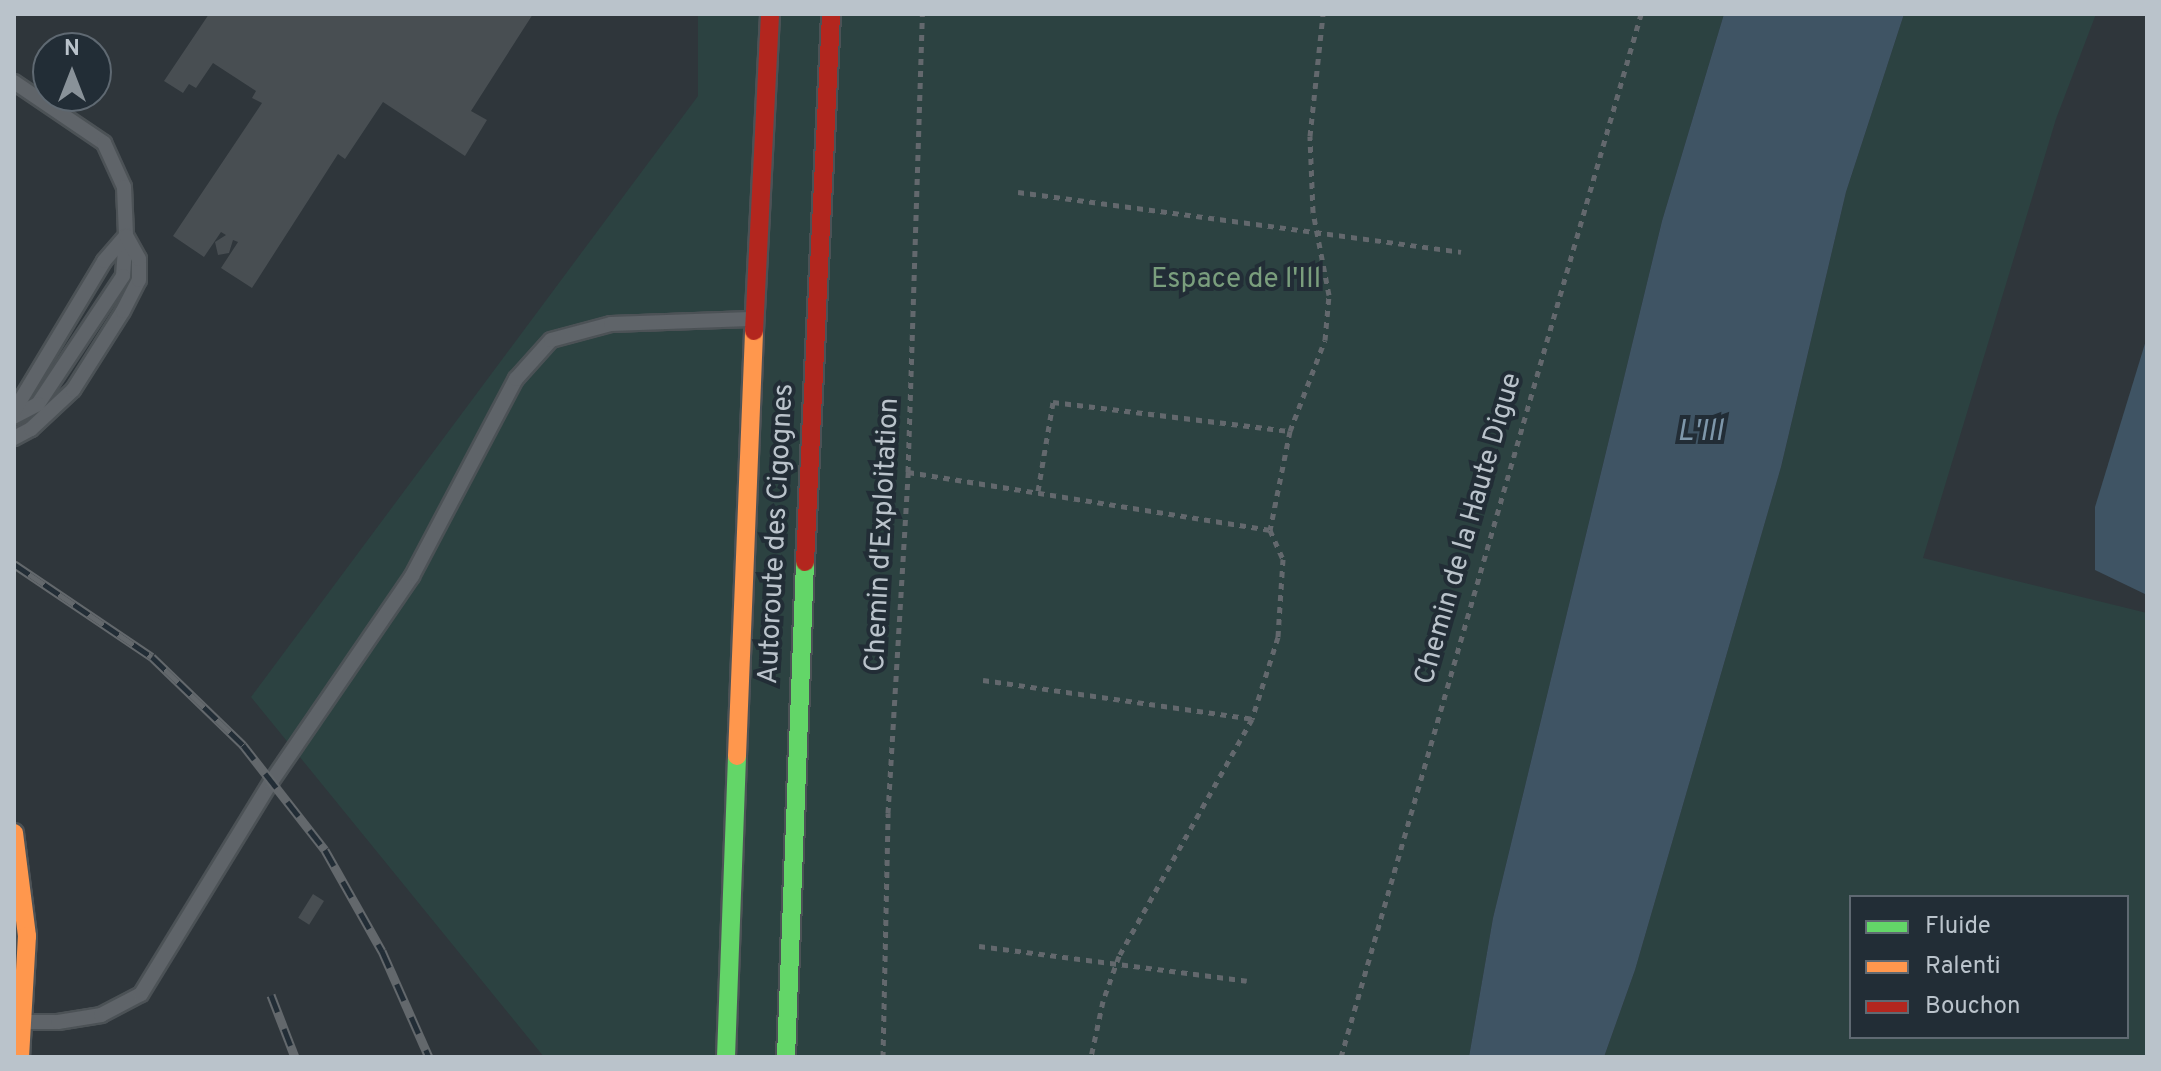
<!DOCTYPE html>
<html>
<head>
<meta charset="utf-8">
<style>
	body { margin:0 }
	#map { position:relative; width:2161px; height:1071px; overflow:hidden; background:#2f363b; font-family:Overpass,sans-serif }
	div>[style] { position:absolute }
	.green>* { inset:0; background:#2c4241 }
	.water>* { inset:0; background:#3f5464 }
	.building>* { inset:0; background:#484e52; transform-origin:0 0 }
	.path>* { height:5px; margin-top:-2.5px; transform-origin:0; background:repeating-linear-gradient(90deg,#63686d 0 6px,transparent 0 12px) }
	.roads { filter:drop-shadow(2px 0 #4c5256) drop-shadow(-2px 0 #4c5256) drop-shadow(0 2px #4c5256) drop-shadow(0 -2px #4c5256) }
	.lane>* { height:14px; margin:-7px; padding:0 7px; transform-origin:7px; border-radius:7px; background:#5f6469 }
	.fast>* { height:18px; margin:-9px; padding:0 9px; transform-origin:9px; border-radius:9px; background:#63d668 }
	.slow>* { height:18px; margin:-9px; padding:0 9px; transform-origin:9px; border-radius:9px; background:#ff974d }
	.jam>* { height:18px; margin:-9px; padding:0 9px; transform-origin:9px; border-radius:9px; background:#b3261e }
	.rail>* { height:9px; margin-top:-4.5px; transform-origin:0; background:repeating-linear-gradient(90deg,#222d36 0 18px,#63686c 0 36px); box-sizing:border-box; border-block:2px solid #63686c }
	span { translate:-50% -50%; white-space:nowrap; text-align:center; line-height:1.15; -webkit-text-stroke:8px #222d36; paint-order:stroke }
	.park-label { font-size:28px; color:#7a9e7d }
	.street-label { font-size:28px; color:#bac3cb }
	.water-label { font-size:30px; color:#7e97aa; font-style:italic }
	.frame { position:absolute; inset:0; border:16px solid #bac3cb; pointer-events:none }
	.legend { position:absolute; left:1849px; top:895px; width:280px; height:144px; box-sizing:border-box; background:#222d36; border:2px solid #5f6972; margin:0; padding:10px 14px; list-style:none; font-size:24px; color:#bac3cb }
	.legend li { display:flex; align-items:center; gap:16px; height:40px }
	.legend b { width:40px; border:2px solid #5f6972 }
	.north { position:absolute; left:32px; top:32px; width:80px; height:80px; box-sizing:border-box; background:#222d36; border:2px solid #5f6972; border-radius:50%; rotate:0deg; font-size:22px; font-weight:700; line-height:32px; text-align:center; color:#bac3cb }
	.north::after { content:''; display:block; margin:auto; width:28px; height:36px; background:#899299; clip-path:polygon(50% 0,100% 100%,50% 72%,0 100%) }
</style>
</head>
<body>
<div id="map">
	<div class="green">
		<div style="clip-path:polygon(698px 14px,1724px 14px,1662px 221px,1493px 918px,1469px 1057px,544px 1057px,251px 697px,698px 96px)"></div>
		<div style="clip-path:polygon(evenodd,1904px 14px,2096px 14px,2056px 119px,1923px 558px,2147px 613px,2147px 1057px,1604px 1057px,1635px 970px,1781px 467px,1846px 192px,1904px 14px,1851px 897px,2127px 897px,2127px 1037px,1851px 1037px,1851px 897px)"></div>
	</div>
	<div class="water">
		<div style="clip-path:polygon(1724px 14px,1904px 14px,1846px 192px,1781px 467px,1635px 970px,1604px 1057px,1469px 1057px,1493px 918px,1662px 221px)"></div>
		<div style="clip-path:polygon(2147px 337px,2147px 595px,2095px 570px,2095px 507px)"></div>
	</div>
	<div class="building">
		<div style="clip-path:polygon(209px 14px,533px 14px,471px 111px,487px 120px,465px 156px,383px 102px,345px 159px,338px 154px,252px 288px,221px 268px,238px 242px,233px 240px,229px 253px,218px 255px,215px 242px,226px 235px,221px 232px,204px 257px,173px 236px,262px 103px,252px 98px,256px 91px,213px 63px,196px 88px,189px 84px,183px 93px,164px 81px)"></div>
		<div style="left:313px;top:894px;width:13px;height:28px;rotate:32deg"></div>
	</div>
	<div class="path">
		<div style="left:1018px;top:192px;width:447px;rotate:7.7deg"></div>
		<div style="left:1290px;top:431px;width:97px;rotate:-69deg"></div>
		<div style="left:1325px;top:340px;width:45px;rotate:-84.9deg"></div>
		<div style="left:1329px;top:295px;width:85px;rotate:-100.9deg"></div>
		<div style="left:1313px;top:212px;width:76px;rotate:-92.3deg"></div>
		<div style="left:1310px;top:136px;width:123px;rotate:-83.9deg"></div>
		<div style="left:908px;top:472px;width:367px;rotate:9.1deg"></div>
		<div style="left:1038px;top:491px;width:90px;rotate:-80.4deg"></div>
		<div style="left:1053px;top:402px;width:239px;rotate:7deg"></div>
		<div style="left:1290px;top:431px;width:101px;rotate:101.4deg"></div>
		<div style="left:1270px;top:530px;width:32px;rotate:66deg"></div>
		<div style="left:1283px;top:559px;width:78px;rotate:93.7deg"></div>
		<div style="left:1278px;top:637px;width:86px;rotate:107.6deg"></div>
		<div style="left:1252px;top:719px;width:272px;rotate:119.3deg"></div>
		<div style="left:1119px;top:956px;width:48px;rotate:109.6deg"></div>
		<div style="left:1103px;top:1001px;width:57px;rotate:102.1deg"></div>
		<div style="left:983px;top:680px;width:272px;rotate:8.2deg"></div>
		<div style="left:979px;top:946px;width:270px;rotate:7.4deg"></div>
		<div style="left:883px;top:1057px;width:244px;rotate:-88.8deg"></div>
		<div style="left:888px;top:813px;width:342px;rotate:-86.6deg"></div>
		<div style="left:908px;top:472px;width:458px;rotate:-88.2deg"></div>
		<div style="left:1341px;top:1057px;width:1085px;rotate:-73.95deg"></div>
	</div>
	<div class="roads">
		<div class="lane">
			<div style="left:14px;top:82px;width:109px;rotate:34.1deg"></div>
			<div style="left:104px;top:143px;width:48px;rotate:65.6deg"></div>
			<div style="left:124px;top:187px;width:48px;rotate:87.6deg"></div>
			<div style="left:126px;top:235px;width:41px;rotate:94.2deg"></div>
			<div style="left:123px;top:276px;width:154px;rotate:123.6deg"></div>
			<div style="left:38px;top:404px;width:27px;rotate:152deg"></div>
			<div style="left:14px;top:411px;width:175px;rotate:-59deg"></div>
			<div style="left:104px;top:261px;width:33px;rotate:-49deg"></div>
			<div style="left:14px;top:438px;width:19px;rotate:-28deg"></div>
			<div style="left:31px;top:429px;width:57px;rotate:-42.9deg"></div>
			<div style="left:73px;top:390px;width:93px;rotate:-57.7deg"></div>
			<div style="left:123px;top:311px;width:35px;rotate:-63deg"></div>
			<div style="left:139px;top:280px;width:21px;rotate:-90deg"></div>
			<div style="left:139px;top:259px;width:26px;rotate:-119deg"></div>
			<div style="left:26px;top:1022px;width:32px"></div>
			<div style="left:58px;top:1022px;width:44px;rotate:-9.2deg"></div>
			<div style="left:101px;top:1015px;width:45px;rotate:-27.7deg"></div>
			<div style="left:141px;top:994px;width:249px;rotate:-58.5deg"></div>
			<div style="left:271px;top:782px;width:250px;rotate:-55.6deg"></div>
			<div style="left:412px;top:576px;width:223px;rotate:-62.2deg"></div>
			<div style="left:516px;top:379px;width:52px;rotate:-48.1deg"></div>
			<div style="left:551px;top:340px;width:62px;rotate:-14.9deg"></div>
			<div style="left:611px;top:324px;width:139px;rotate:-2.1deg"></div>
		</div>
		<div class="fast">
			<div style="left:726px;top:1057px;width:301px;rotate:-87.9deg"></div>
			<div style="left:786px;top:1057px;width:495px;rotate:-87.8deg"></div>
		</div>
		<div class="slow">
			<div style="left:737px;top:756px;width:425px;rotate:-87.7deg"></div>
			<div style="left:14px;top:833px;width:104px;rotate:82.8deg"></div>
			<div style="left:27px;top:936px;width:121px;rotate:93.3deg"></div>
		</div>
		<div class="jam">
			<div style="left:754px;top:331px;width:317px;rotate:-87.1deg"></div>
			<div style="left:805px;top:562px;width:549px;rotate:-87.28deg"></div>
		</div>
	</div>
	<div class="rail">
		<div style="left:14px;top:564px;width:166px;rotate:34deg"></div>
		<div style="left:152px;top:657px;width:127px;rotate:44deg"></div>
		<div style="left:243px;top:745px;width:133px;rotate:52deg"></div>
		<div style="left:325px;top:850px;width:116px;rotate:60.6deg"></div>
		<div style="left:382px;top:951px;width:116px;rotate:66.1deg"></div>
		<div style="left:271px;top:995px;width:66px;rotate:68.8deg"></div>
	</div>
	<div class="park-label">
		<span style="left:1236px;top:280px">Espace de l'Ill</span>
	</div>
	<div class="street-label">
		<span style="left:1469px;top:529px;rotate:-74deg">Chemin de la Haute Digue</span>
		<span style="left:777px;top:534px;rotate:-87deg">Autoroute des Cigognes</span>
		<span style="left:883px;top:535px;rotate:-87deg">Chemin d'Exploitation</span>
	</div>
	<div class="water-label">
		<span style="left:1700px;top:433px">L'Ill</span>
	</div>
	<div class="frame"></div>
	<ul class="legend">
	<li><b style="height:10px;background:#63d668"></b>Fluide</li>
	<li><b style="height:10px;background:#ff974d"></b>Ralenti</li>
	<li><b style="height:10px;background:#b3261e"></b>Bouchon</li>
	</ul>
	<div class="north">N</div>
</div>
</body>
</html>
